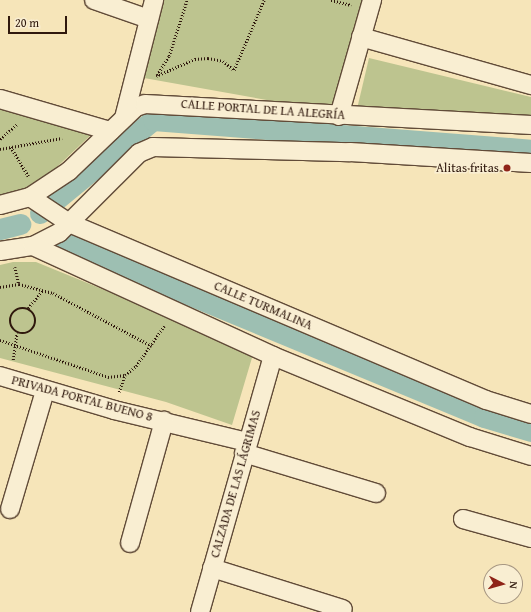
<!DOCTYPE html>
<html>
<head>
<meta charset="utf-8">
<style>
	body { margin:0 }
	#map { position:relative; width:531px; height:612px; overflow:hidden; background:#f6e5b9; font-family:"Gentium Book Plus",serif }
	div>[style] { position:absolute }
	.green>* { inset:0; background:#bdc48f }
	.canal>* { height:21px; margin:-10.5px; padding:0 10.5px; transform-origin:10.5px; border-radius:10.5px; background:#9dbfb2 }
	.path>* { height:2.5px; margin-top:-1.25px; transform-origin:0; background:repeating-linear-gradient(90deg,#2f180d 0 1px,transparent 0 3px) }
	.path>.ring { margin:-1.25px; padding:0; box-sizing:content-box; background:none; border:2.5px solid #2f180d; border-radius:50% }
	.roads { filter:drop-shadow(1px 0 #614b38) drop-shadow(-1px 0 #614b38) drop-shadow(0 1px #614b38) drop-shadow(0 -1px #614b38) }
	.minor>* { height:18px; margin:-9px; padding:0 9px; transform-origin:9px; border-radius:9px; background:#f9eed2 }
	.dots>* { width:11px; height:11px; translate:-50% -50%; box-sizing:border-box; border:2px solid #f9eed2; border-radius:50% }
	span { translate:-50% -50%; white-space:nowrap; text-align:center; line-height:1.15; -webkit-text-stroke:3px #f9eed2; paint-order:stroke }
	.street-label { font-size:13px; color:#2f180d }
	.poi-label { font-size:13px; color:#2f180d }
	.right { translate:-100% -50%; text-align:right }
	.north { position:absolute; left:483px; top:564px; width:40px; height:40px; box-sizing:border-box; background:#f9eed2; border:1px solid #a89883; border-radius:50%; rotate:96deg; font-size:11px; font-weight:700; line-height:16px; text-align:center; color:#2f180d }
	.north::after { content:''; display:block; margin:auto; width:14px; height:18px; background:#8f2418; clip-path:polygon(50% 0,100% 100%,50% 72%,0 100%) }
	.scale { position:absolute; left:8px; top:16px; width:59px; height:18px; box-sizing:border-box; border:2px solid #2f180d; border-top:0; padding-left:5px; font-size:12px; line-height:14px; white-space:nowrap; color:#2f180d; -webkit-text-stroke:3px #f9eed2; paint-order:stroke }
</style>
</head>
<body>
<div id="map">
	<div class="green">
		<div style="clip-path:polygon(160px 0,365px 0,334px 112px,144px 78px)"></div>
		<div style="clip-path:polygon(369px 58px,531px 97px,531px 117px,357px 109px)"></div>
		<div style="clip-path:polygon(0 108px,94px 132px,26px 196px,0 201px)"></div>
		<div style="clip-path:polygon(13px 262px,36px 262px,254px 351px,232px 425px,166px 402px,0 358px,0 265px)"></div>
	</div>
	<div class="canal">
		<div style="left:40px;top:213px;width:146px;rotate:-39.5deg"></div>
		<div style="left:153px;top:120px;width:379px;rotate:4.5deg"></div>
		<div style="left:0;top:229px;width:21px;rotate:-14deg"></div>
		<div style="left:57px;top:240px;width:462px;rotate:22.5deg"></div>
		<div style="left:484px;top:417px;width:49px;rotate:16.6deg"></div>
	</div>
	<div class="path">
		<div style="left:331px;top:0;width:21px;rotate:14deg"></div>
		<div style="left:157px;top:75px;width:22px;rotate:-58deg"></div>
		<div style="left:169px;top:56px;width:59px;rotate:-72.2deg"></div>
		<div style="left:156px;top:76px;width:43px;rotate:-23.6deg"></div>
		<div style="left:195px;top:59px;width:13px;rotate:-4deg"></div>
		<div style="left:208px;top:58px;width:15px;rotate:11deg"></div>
		<div style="left:223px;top:61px;width:14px;rotate:39deg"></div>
		<div style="left:234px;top:70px;width:76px;rotate:-66.8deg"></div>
		<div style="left:0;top:139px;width:23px;rotate:-41deg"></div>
		<div style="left:11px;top:147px;width:35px;rotate:59deg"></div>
		<div style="left:0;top:149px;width:63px;rotate:-10.1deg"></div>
		<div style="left:15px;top:267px;width:17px;rotate:77deg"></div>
		<div style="left:0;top:287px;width:19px;rotate:-9deg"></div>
		<div style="left:19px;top:284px;width:35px;rotate:15deg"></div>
		<div style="left:53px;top:293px;width:112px;rotate:28.2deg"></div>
		<div class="ring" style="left:10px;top:308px;width:23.5px;height:23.5px"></div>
		<div style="left:28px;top:308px;width:23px;rotate:-50deg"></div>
		<div style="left:0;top:340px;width:114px;rotate:18.9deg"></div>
		<div style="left:108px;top:377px;width:17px;rotate:-7deg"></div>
		<div style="left:13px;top:360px;width:27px;rotate:-82deg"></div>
		<div style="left:119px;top:392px;width:18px;rotate:-71deg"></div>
		<div style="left:125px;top:375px;width:14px;rotate:-39deg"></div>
		<div style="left:136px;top:366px;width:49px;rotate:-55deg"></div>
	</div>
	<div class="roads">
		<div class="minor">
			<div style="left:94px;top:0;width:58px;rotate:19.1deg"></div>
			<div style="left:361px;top:37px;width:177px;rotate:15.8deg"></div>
			<div style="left:0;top:99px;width:115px;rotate:16.2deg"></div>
			<div style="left:339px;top:116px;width:121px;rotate:-74.1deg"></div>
			<div style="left:124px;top:118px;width:122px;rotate:-75.7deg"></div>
			<div style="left:30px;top:197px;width:47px;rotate:33.7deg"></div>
			<div style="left:69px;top:223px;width:453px;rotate:23deg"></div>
			<div style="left:486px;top:400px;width:47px;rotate:17.3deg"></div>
			<div style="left:0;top:205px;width:31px;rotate:-15deg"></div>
			<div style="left:30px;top:197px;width:47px;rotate:-33.7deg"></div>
			<div style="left:69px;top:171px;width:93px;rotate:-43.7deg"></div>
			<div style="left:136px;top:107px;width:9px;rotate:-18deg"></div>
			<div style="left:145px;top:104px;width:387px;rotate:3.1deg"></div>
			<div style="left:33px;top:246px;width:29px;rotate:-27deg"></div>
			<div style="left:59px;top:233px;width:113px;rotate:-45deg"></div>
			<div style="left:139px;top:153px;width:15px;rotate:-23deg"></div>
			<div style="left:153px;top:147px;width:197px;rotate:1.5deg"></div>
			<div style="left:350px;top:152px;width:181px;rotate:3.5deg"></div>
			<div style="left:0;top:251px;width:33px;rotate:-9deg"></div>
			<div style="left:33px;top:246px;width:264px;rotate:24.6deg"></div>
			<div style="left:273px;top:356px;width:213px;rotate:22.4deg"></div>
			<div style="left:470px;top:437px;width:64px;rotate:17.3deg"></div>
			<div style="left:0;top:376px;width:119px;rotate:16.6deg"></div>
			<div style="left:114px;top:410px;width:137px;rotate:13.5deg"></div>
			<div style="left:244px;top:453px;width:138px;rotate:16.9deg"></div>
			<div style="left:10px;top:509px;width:123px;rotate:-73.5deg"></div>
			<div style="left:463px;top:519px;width:71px;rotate:15.6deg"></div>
			<div style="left:130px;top:543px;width:127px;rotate:-74.4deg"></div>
			<div style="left:212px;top:568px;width:137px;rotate:17.4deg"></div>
			<div style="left:200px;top:612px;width:266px;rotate:-74.1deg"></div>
		</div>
	</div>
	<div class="dots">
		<div style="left:507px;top:168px;background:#8f2418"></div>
	</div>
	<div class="street-label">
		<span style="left:263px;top:110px;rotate:4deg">CALLE PORTAL DE LA ALEGRÍA</span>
		<span style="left:263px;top:306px;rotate:23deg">CALLE TURMALINA</span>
		<span style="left:82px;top:399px;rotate:15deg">PRIVADA PORTAL BUENO 8</span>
		<span style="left:236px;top:484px;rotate:-74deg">CALZADA DE LAS LÁGRIMAS</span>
	</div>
	<div class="poi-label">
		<span class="right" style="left:499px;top:168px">Alitas fritas</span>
	</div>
	<div class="north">N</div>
	<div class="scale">20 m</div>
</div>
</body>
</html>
